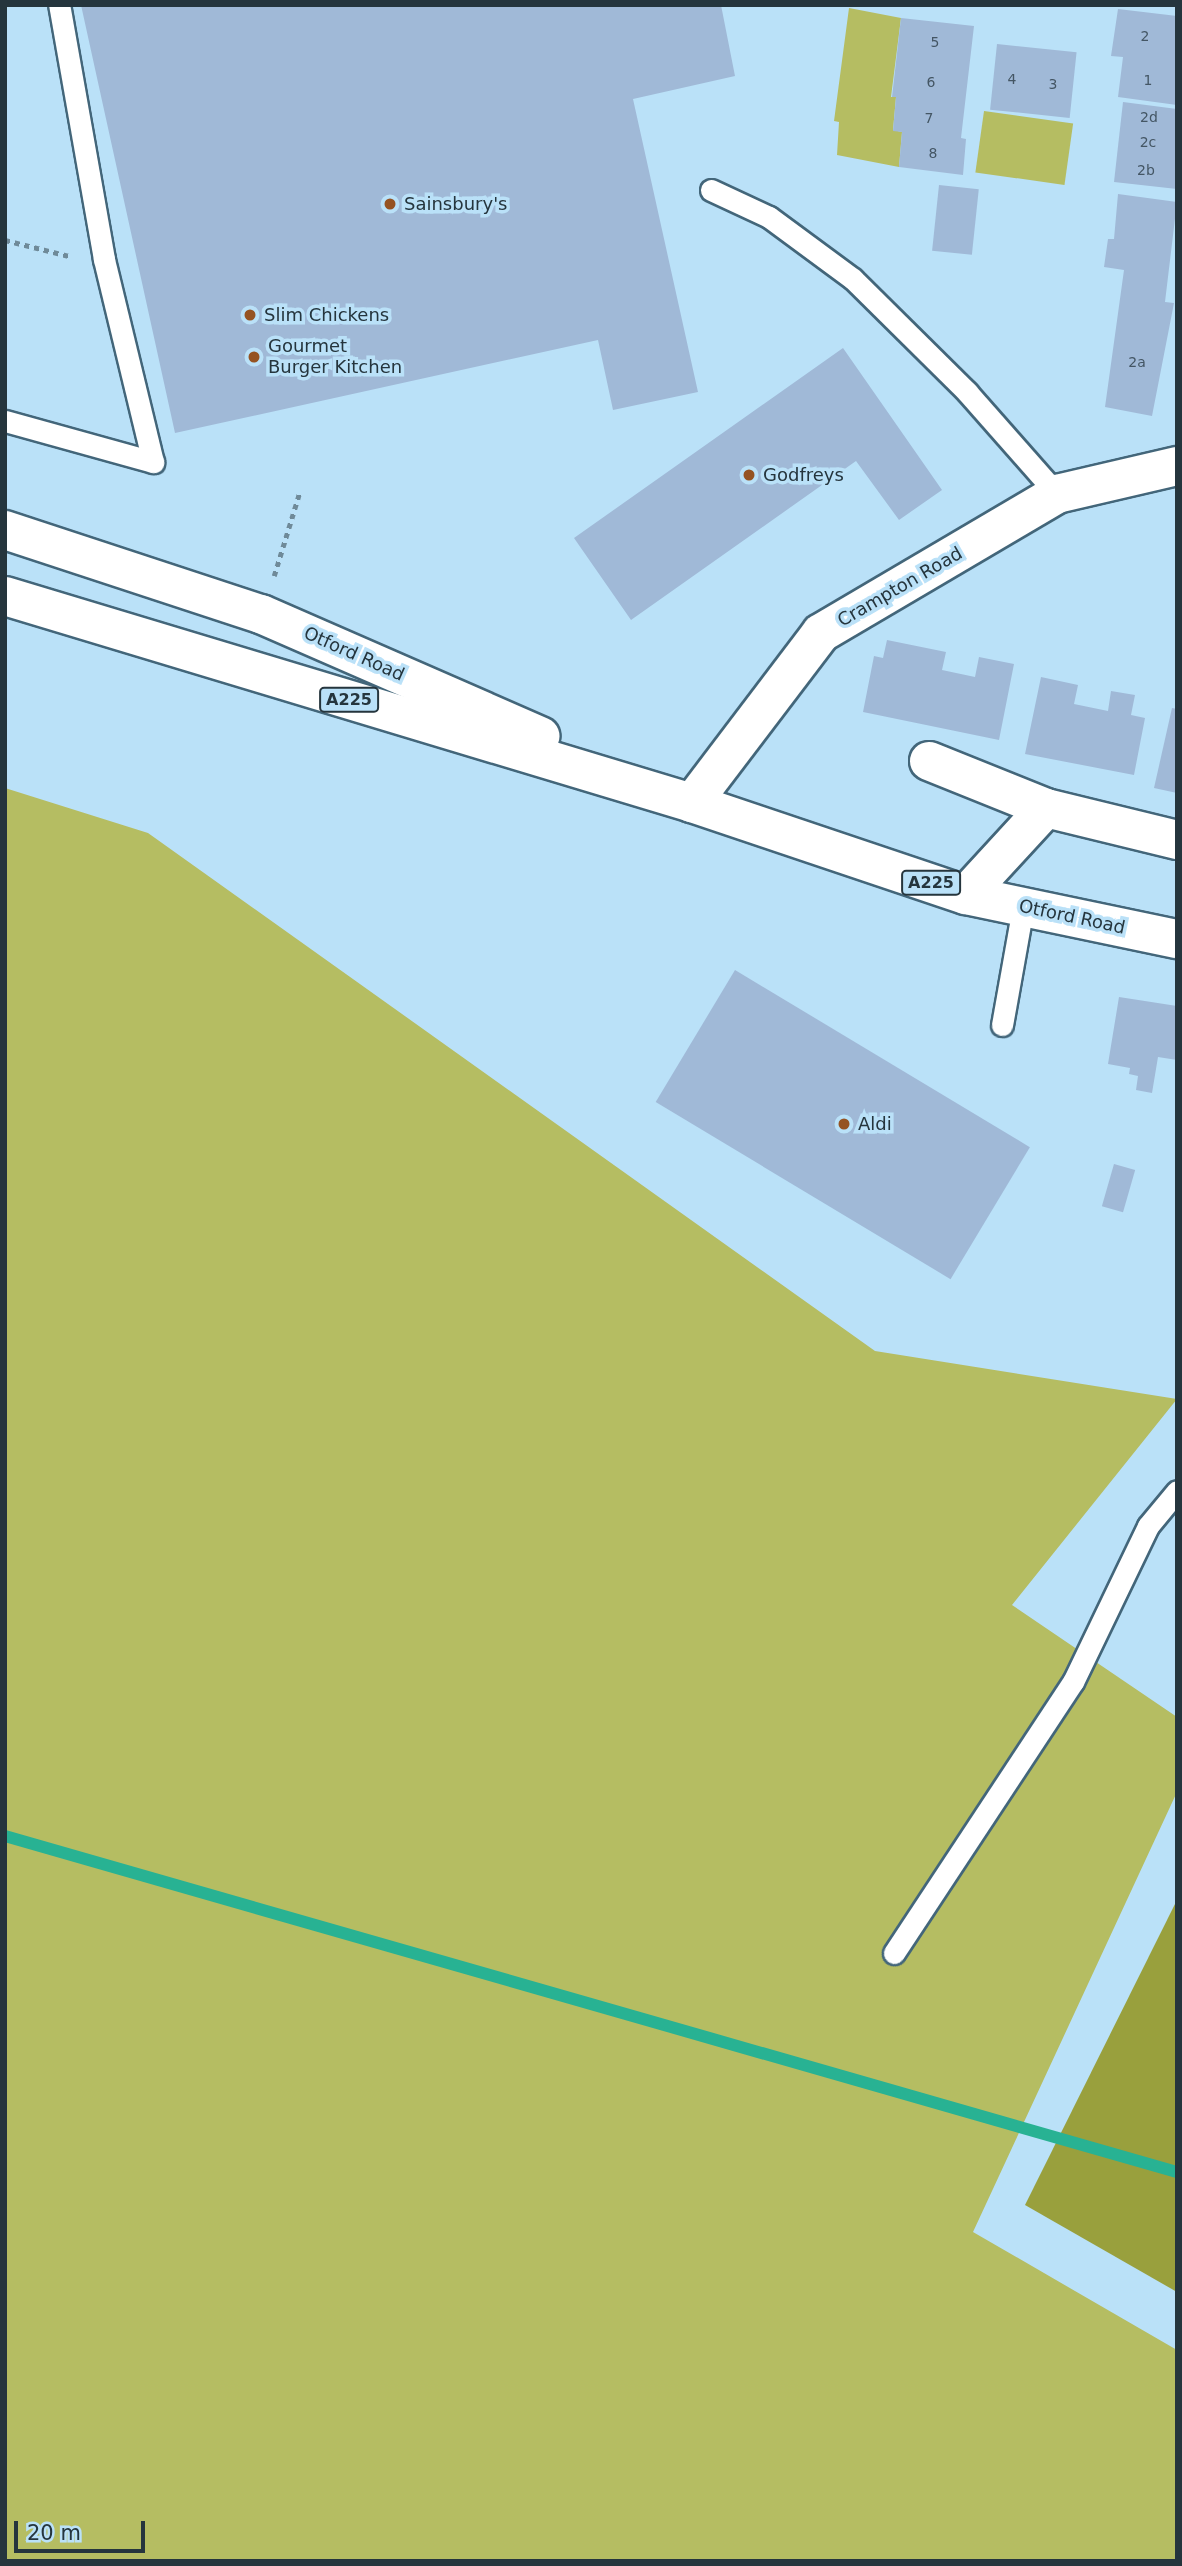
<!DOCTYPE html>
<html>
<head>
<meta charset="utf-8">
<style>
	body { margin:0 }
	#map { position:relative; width:1182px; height:2566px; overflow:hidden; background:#bae1f8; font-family:"DejaVu Sans",sans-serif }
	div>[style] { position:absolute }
	.green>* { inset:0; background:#b5bd62; transform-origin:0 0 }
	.forest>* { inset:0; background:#99a03d }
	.stream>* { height:12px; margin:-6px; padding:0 6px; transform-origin:6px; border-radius:6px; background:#28b293 }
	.building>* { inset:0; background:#a0b9d7; transform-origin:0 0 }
	.path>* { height:4.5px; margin-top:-2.25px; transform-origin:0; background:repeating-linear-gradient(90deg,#6f8a99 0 5px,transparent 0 10px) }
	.roads { filter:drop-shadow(2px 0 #43667a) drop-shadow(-2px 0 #43667a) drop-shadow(0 2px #43667a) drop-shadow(0 -2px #43667a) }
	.service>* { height:21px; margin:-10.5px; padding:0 10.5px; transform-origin:10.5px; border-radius:10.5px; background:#fff }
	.minor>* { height:38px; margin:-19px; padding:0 19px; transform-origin:19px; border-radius:19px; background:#fff }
	.primary>* { height:38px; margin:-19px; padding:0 19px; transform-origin:19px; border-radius:19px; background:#fff }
	.dots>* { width:19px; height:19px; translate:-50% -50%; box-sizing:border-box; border:4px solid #bae1f8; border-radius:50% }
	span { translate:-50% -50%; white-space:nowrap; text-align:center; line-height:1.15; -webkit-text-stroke:7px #bae1f8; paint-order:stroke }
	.number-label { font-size:14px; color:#445664 }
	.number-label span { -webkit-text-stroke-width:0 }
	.shield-label span { padding:2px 5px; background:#bae1f8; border:2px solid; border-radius:5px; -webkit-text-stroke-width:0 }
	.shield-label { font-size:16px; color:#25353d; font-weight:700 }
	.poi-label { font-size:18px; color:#25353d }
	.left { translate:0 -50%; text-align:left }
	.street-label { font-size:18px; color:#25353d }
	.frame { position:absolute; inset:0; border:7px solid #25353d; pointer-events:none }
	.scale { position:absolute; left:14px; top:2521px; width:131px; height:32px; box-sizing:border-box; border:4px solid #25353d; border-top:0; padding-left:9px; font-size:21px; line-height:24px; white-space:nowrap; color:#25353d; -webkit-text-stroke:5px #bae1f8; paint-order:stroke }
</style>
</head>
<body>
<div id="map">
	<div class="green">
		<div style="clip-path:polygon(849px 8px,901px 18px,891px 97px,896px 97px,893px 130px,902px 132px,899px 167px,837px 155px,839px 122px,834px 121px)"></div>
		<div style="left:984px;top:111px;width:90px;height:62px;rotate:8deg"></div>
		<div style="clip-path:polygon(5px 788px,148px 833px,875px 1351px,1177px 1399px,1012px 1605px,1177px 1717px,1177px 1792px,973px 2232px,1177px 2350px,1177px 2561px,5px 2561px)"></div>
	</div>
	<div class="forest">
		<div style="clip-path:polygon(1177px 1900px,1177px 2292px,1025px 2205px)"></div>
	</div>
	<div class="stream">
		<div style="left:5px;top:1836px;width:1219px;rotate:16deg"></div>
	</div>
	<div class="building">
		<div style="clip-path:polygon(81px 5px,721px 5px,735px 76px,633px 99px,698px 392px,613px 410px,598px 340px,175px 433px)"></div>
		<div style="clip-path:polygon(1118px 9px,1177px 16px,1177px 105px,1118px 97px,1123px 57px,1111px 56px)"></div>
		<div style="clip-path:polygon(901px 18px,974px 26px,961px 138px,966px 139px,963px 175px,899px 167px,902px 132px,893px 131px,896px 97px,892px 97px)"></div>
		<div style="left:997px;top:44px;width:80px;height:66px;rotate:6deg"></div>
		<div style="clip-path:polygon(1123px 102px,1177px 109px,1177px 189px,1114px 182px)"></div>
		<div style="left:939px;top:185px;width:40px;height:66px;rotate:6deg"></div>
		<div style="clip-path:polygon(1118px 194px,1177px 202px,1165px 302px,1174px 303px,1152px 416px,1105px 407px,1124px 270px,1104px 267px,1108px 239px,1114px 239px)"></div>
		<div style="clip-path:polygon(843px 348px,942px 490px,899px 520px,856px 461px,631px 620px,574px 538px)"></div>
		<div style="clip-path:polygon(887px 640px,946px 652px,942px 670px,975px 677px,979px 657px,1014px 664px,999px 740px,863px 712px,874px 656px,883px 658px)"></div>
		<div style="clip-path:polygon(1041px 677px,1078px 685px,1074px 704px,1108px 711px,1111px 691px,1135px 695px,1131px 715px,1145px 718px,1134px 775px,1025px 754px)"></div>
		<div style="clip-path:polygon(1172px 708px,1177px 709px,1177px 793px,1154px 788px)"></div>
		<div style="left:735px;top:970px;width:344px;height:154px;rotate:31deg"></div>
		<div style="clip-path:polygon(1119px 997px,1177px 1006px,1177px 1060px,1158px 1057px,1152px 1093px,1136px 1090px,1138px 1076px,1129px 1074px,1130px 1068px,1108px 1064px)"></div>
		<div style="left:1114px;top:1164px;width:22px;height:44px;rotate:16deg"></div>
	</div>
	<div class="path">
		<div style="left:5px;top:240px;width:66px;rotate:14deg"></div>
		<div style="left:274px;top:576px;width:86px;rotate:-73deg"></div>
	</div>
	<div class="roads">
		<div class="service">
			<div style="left:711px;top:190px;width:64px;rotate:25deg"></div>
			<div style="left:769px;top:217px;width:104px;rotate:36.4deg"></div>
			<div style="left:853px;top:279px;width:161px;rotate:44.7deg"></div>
			<div style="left:967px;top:392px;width:136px;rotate:48.6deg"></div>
			<div style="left:5px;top:421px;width:154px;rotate:15.5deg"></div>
			<div style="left:153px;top:462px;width:209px;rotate:-103.6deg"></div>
			<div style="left:104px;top:259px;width:258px;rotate:-100deg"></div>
			<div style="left:1002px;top:1025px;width:120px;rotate:-79.9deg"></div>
			<div style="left:894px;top:1953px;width:325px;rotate:-56.6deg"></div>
			<div style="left:1073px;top:1682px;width:173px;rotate:-64.3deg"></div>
			<div style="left:1148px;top:1526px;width:45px;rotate:-50.4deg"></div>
		</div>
		<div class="minor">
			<div style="left:929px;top:761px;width:126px;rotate:21.9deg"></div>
			<div style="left:692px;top:803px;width:213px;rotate:-52.8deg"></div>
			<div style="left:821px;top:633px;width:274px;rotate:-30.5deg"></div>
			<div style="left:1057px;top:494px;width:123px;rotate:-13.1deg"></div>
			<div style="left:966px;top:895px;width:118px;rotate:-47.4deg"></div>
			<div style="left:1046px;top:808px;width:135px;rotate:13.7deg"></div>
		</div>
		<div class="primary">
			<div style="left:5px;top:530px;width:269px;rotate:18.2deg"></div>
			<div style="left:261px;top:614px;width:305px;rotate:23.6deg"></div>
			<div style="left:5px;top:596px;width:718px;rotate:16.77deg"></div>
			<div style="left:692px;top:803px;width:289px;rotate:18.6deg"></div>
			<div style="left:966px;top:895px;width:216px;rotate:11.8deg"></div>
		</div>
	</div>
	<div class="dots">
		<div style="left:390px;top:204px;background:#955322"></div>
		<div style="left:250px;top:315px;background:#955322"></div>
		<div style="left:254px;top:357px;background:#955322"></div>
		<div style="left:749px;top:475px;background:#955322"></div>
		<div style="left:844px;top:1124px;background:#955322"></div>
	</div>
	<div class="number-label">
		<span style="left:1145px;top:36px">2</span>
		<span style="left:935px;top:42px">5</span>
		<span style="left:1012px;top:79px">4</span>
		<span style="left:1148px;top:80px">1</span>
		<span style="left:931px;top:82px">6</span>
		<span style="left:1053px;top:84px">3</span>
		<span style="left:1149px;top:117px">2d</span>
		<span style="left:929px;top:118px">7</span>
		<span style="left:1148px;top:142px">2c</span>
		<span style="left:933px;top:153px">8</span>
		<span style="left:1146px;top:170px">2b</span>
		<span style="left:1137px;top:362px">2a</span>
	</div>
	<div class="shield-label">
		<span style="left:349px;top:700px">A225</span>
		<span style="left:931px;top:883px">A225</span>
	</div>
	<div class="poi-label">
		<span class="left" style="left:404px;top:204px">Sainsbury's</span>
		<span class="left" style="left:264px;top:315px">Slim Chickens</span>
		<span class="left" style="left:268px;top:357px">Gourmet<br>Burger Kitchen</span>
		<span class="left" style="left:763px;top:475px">Godfreys</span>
		<span class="left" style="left:858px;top:1124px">Aldi</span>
	</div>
	<div class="street-label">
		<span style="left:900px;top:587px;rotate:-30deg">Crampton Road</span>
		<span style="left:354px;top:654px;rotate:24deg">Otford Road</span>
		<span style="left:1072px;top:917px;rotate:12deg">Otford Road</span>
	</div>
	<div class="frame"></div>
	<div class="scale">20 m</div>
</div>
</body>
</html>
